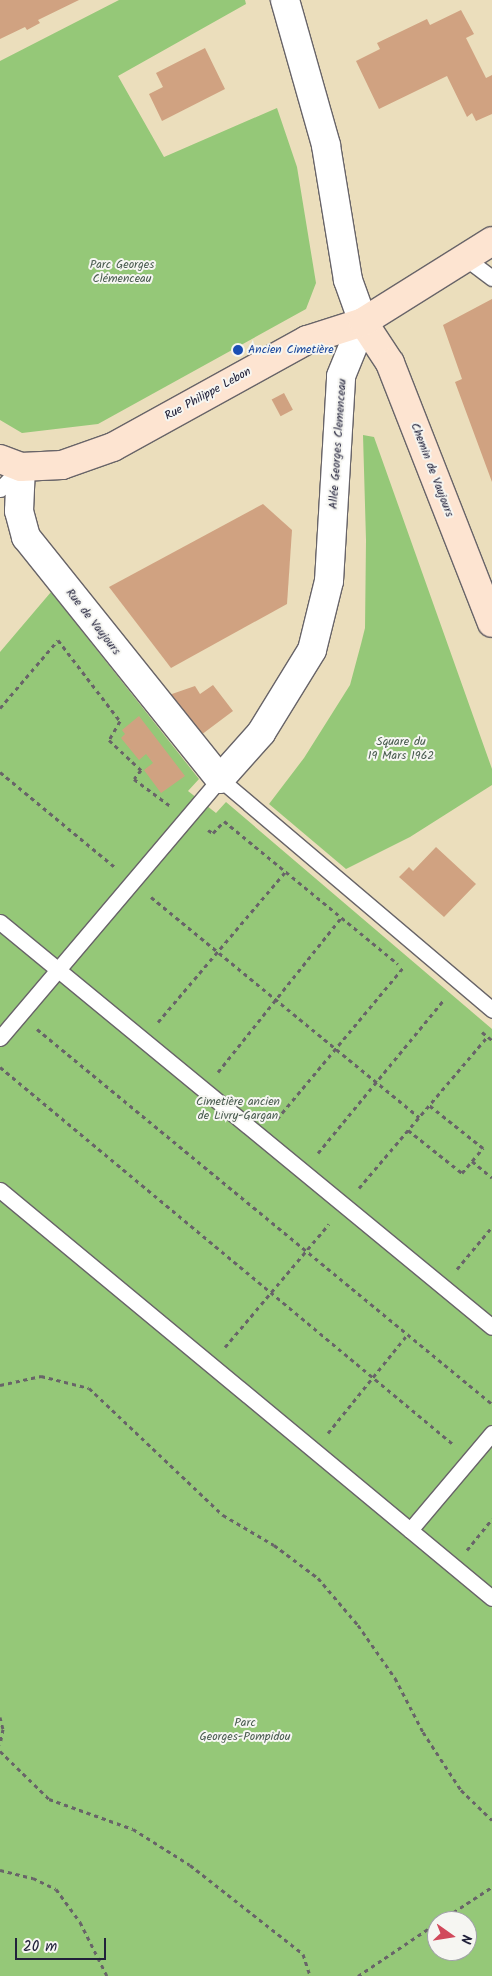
<!DOCTYPE html>
<html>
<head>
<meta charset="utf-8">
<style>
	body { margin:0 }
	#map { position:relative; width:492px; height:1976px; overflow:hidden; background:#ebdebc; font-family:Kalam,sans-serif }
	div>[style] { position:absolute }
	.green>* { inset:0; background:#95c878 }
	.building>* { inset:0; background:#d0a281; transform-origin:0 0 }
	.path>* { height:3px; margin-top:-1.5px; transform-origin:0; background:repeating-linear-gradient(90deg,#686468 0 4px,transparent 0 8px) }
	.roads { filter:drop-shadow(1px 0 #686468) drop-shadow(-1px 0 #686468) drop-shadow(0 1px #686468) drop-shadow(0 -1px #686468) }
	.lane>* { height:15px; margin:-7.5px; padding:0 7.5px; transform-origin:7.5px; border-radius:7.5px; background:#fff }
	.street>* { height:28px; margin:-14px; padding:0 14px; transform-origin:14px; border-radius:14px; background:#fff }
	.secondary>* { height:28px; margin:-14px; padding:0 14px; transform-origin:14px; border-radius:14px; background:#fde4d1 }
	.dots>* { width:14px; height:14px; translate:-50% -50%; box-sizing:border-box; border:2px solid #f6f6f2; border-radius:50% }
	span { translate:-50% -50%; white-space:nowrap; text-align:center; line-height:1.15; -webkit-text-stroke:4px #f6f6f2; paint-order:stroke }
	.park-label { font-size:12px; color:#4a5c50 }
	.transit-label { font-size:12px; color:#164399 }
	.left { translate:0 -50%; text-align:left }
	.street-label { font-size:12px; color:#22223b }
	.north { position:absolute; left:427px; top:1911px; width:50px; height:50px; box-sizing:border-box; background:#f6f6f2; border:1px solid #a1a1a9; border-radius:50%; rotate:103deg; font-size:14px; font-weight:700; line-height:20px; text-align:center; color:#22223b }
	.north::after { content:''; display:block; margin:auto; width:18px; height:22px; background:#d1495b; clip-path:polygon(50% 0,100% 100%,50% 72%,0 100%) }
	.scale { position:absolute; left:15px; top:1938px; width:91px; height:22px; box-sizing:border-box; border:2px solid #22223b; border-top:0; padding-left:6px; font-size:15px; line-height:18px; white-space:nowrap; color:#22223b; -webkit-text-stroke:4px #f6f6f2; paint-order:stroke }
</style>
</head>
<body>
<div id="map">
	<div class="green">
		<div style="clip-path:polygon(119px 0,245px 0,246px 4px,118px 76px,164px 157px,277px 108px,297px 167px,316px 283px,306px 309px,98px 424px,22px 433px,0 420px,0 61px)"></div>
		<div style="clip-path:polygon(363px 435px,374px 437px,492px 769px,492px 785px,410px 837px,346px 869px,269px 804px,304px 758px,350px 685px,361px 644px,365px 628px,366px 540px)"></div>
		<div style="clip-path:polygon(evenodd,51px 592px,199px 779px,188px 791px,216px 813px,226px 802px,492px 1029px,492px 1976px,0 1976px,0 652px,51px 592px,437px 1921px,467px 1921px,467px 1951px,437px 1951px,437px 1921px)"></div>
	</div>
	<div class="building">
		<div style="clip-path:polygon(0 0,79px 0,38px 20px,40px 23px,27px 30px,25px 27px,0 39px)"></div>
		<div style="clip-path:polygon(461px 10px,474px 34px,466px 38px,486px 78px,492px 75px,492px 114px,476px 121px,472px 113px,467px 117px,447px 76px,379px 109px,356px 61px,380px 49px,377px 43px,427px 19px,430px 25px)"></div>
		<div style="clip-path:polygon(205px 48px,225px 89px,162px 121px,149px 94px,163px 87px,156px 73px)"></div>
		<div style="clip-path:polygon(492px 299px,492px 482px,455px 382px,462px 379px,443px 325px)"></div>
		<div style="left:284px;top:393px;width:19px;height:14px;rotate:62deg"></div>
		<div style="clip-path:polygon(263px 504px,292px 530px,287px 604px,171px 668px,109px 587px)"></div>
		<div style="clip-path:polygon(213px 685px,233px 711px,201px 735px,169px 695px,195px 686px,200px 694px)"></div>
		<div style="clip-path:polygon(139px 716px,185px 776px,161px 793px,144px 770px,153px 763px,146px 754px,139px 760px,121px 738px,125px 734px,122px 730px)"></div>
		<div style="clip-path:polygon(436px 847px,476px 884px,444px 917px,399px 877px,409px 867px,413px 871px)"></div>
	</div>
	<div class="path">
		<div style="left:0;top:708px;width:89px;rotate:-49.5deg"></div>
		<div style="left:58px;top:640px;width:102px;rotate:52.6deg"></div>
		<div style="left:120px;top:721px;width:22px;rotate:120deg"></div>
		<div style="left:109px;top:740px;width:44px;rotate:43.2deg"></div>
		<div style="left:141px;top:770px;width:11px;rotate:128deg"></div>
		<div style="left:134px;top:779px;width:44px;rotate:36.6deg"></div>
		<div style="left:0;top:772px;width:149px;rotate:39.6deg"></div>
		<div style="left:208px;top:830px;width:6px;rotate:31deg"></div>
		<div style="left:213px;top:833px;width:16px;rotate:-47deg"></div>
		<div style="left:224px;top:821px;width:225px;rotate:39.4deg"></div>
		<div style="left:151px;top:897px;width:347px;rotate:39.4deg"></div>
		<div style="left:158px;top:1022px;width:197px;rotate:-49.7deg"></div>
		<div style="left:37px;top:1029px;width:590px;rotate:39.49deg"></div>
		<div style="left:482px;top:1032px;width:13px;rotate:39deg"></div>
		<div style="left:0;top:1067px;width:589px;rotate:39.77deg"></div>
		<div style="left:218px;top:1072px;width:197px;rotate:-51.4deg"></div>
		<div style="left:277px;top:1119px;width:197px;rotate:-50.2deg"></div>
		<div style="left:408px;top:1130px;width:69px;rotate:38.5deg"></div>
		<div style="left:462px;top:1173px;width:33px;rotate:-50deg"></div>
		<div style="left:483px;top:1148px;width:69px;rotate:-141.5deg"></div>
		<div style="left:318px;top:1153px;width:197px;rotate:-50.6deg"></div>
		<div style="left:472px;top:1161px;width:26px;rotate:40deg"></div>
		<div style="left:359px;top:1188px;width:199px;rotate:-49.7deg"></div>
		<div style="left:457px;top:1269px;width:55px;rotate:-50.2deg"></div>
		<div style="left:225px;top:1347px;width:161px;rotate:-49.8deg"></div>
		<div style="left:0;top:1385px;width:42px;rotate:-12.4deg"></div>
		<div style="left:41px;top:1376px;width:49px;rotate:14deg"></div>
		<div style="left:89px;top:1388px;width:185px;rotate:43.5deg"></div>
		<div style="left:223px;top:1515px;width:59px;rotate:30.5deg"></div>
		<div style="left:274px;top:1545px;width:55px;rotate:36.9deg"></div>
		<div style="left:318px;top:1578px;width:62px;rotate:49.6deg"></div>
		<div style="left:358px;top:1625px;width:65px;rotate:55.1deg"></div>
		<div style="left:395px;top:1678px;width:61px;rotate:62.6deg"></div>
		<div style="left:423px;top:1732px;width:69px;rotate:56.8deg"></div>
		<div style="left:461px;top:1790px;width:43px;rotate:44.1deg"></div>
		<div style="left:328px;top:1433px;width:127px;rotate:-51.1deg"></div>
		<div style="left:467px;top:1550px;width:40px;rotate:-51deg"></div>
		<div style="left:0;top:1717px;width:12px;rotate:76deg"></div>
		<div style="left:3px;top:1729px;width:16px;rotate:101deg"></div>
		<div style="left:0;top:1751px;width:69px;rotate:44.4deg"></div>
		<div style="left:49px;top:1799px;width:89px;rotate:19.7deg"></div>
		<div style="left:133px;top:1829px;width:67px;rotate:32.3deg"></div>
		<div style="left:190px;top:1865px;width:144px;rotate:38.2deg"></div>
		<div style="left:303px;top:1954px;width:23px;rotate:72deg"></div>
		<div style="left:0;top:1870px;width:34px;rotate:14deg"></div>
		<div style="left:33px;top:1878px;width:25px;rotate:26deg"></div>
		<div style="left:56px;top:1889px;width:41px;rotate:54deg"></div>
		<div style="left:80px;top:1922px;width:60px;rotate:63.4deg"></div>
		<div style="left:440px;top:1921px;width:62px;rotate:-33.2deg"></div>
		<div style="left:358px;top:1976px;width:95px;rotate:-33.9deg"></div>
	</div>
	<div class="roads">
		<div class="lane">
			<div style="left:464px;top:257px;width:35px;rotate:37deg"></div>
			<div style="left:0;top:489px;width:29px;rotate:-46deg"></div>
			<div style="left:0;top:922px;width:637px;rotate:39.46deg"></div>
			<div style="left:0;top:1038px;width:340px;rotate:-49.7deg"></div>
			<div style="left:220px;top:779px;width:357px;rotate:40.3deg"></div>
			<div style="left:0;top:1190px;width:639px;rotate:39.67deg"></div>
			<div style="left:410px;top:1530px;width:127px;rotate:-49.8deg"></div>
		</div>
		<div class="street">
			<div style="left:21px;top:467px;width:44px;rotate:92.6deg"></div>
			<div style="left:19px;top:511px;width:27px;rotate:75deg"></div>
			<div style="left:26px;top:537px;width:310px;rotate:51.3deg"></div>
			<div style="left:220px;top:779px;width:62px;rotate:-48.3deg"></div>
			<div style="left:261px;top:733px;width:97px;rotate:-58.4deg"></div>
			<div style="left:312px;top:650px;width:71px;rotate:-76.2deg"></div>
			<div style="left:329px;top:581px;width:205px;rotate:-86.6deg"></div>
			<div style="left:341px;top:376px;width:58px;rotate:-67.8deg"></div>
			<div style="left:363px;top:322px;width:45px;rotate:-109.7deg"></div>
			<div style="left:348px;top:280px;width:137px;rotate:-99.3deg"></div>
			<div style="left:326px;top:145px;width:151px;rotate:-105.8deg"></div>
		</div>
		<div class="secondary">
			<div style="left:363px;top:322px;width:49px;rotate:56.6deg"></div>
			<div style="left:390px;top:363px;width:279px;rotate:68.6deg"></div>
			<div style="left:0;top:459px;width:22px;rotate:21deg"></div>
			<div style="left:21px;top:467px;width:41px;rotate:-2.8deg"></div>
			<div style="left:62px;top:465px;width:54px;rotate:-19.4deg"></div>
			<div style="left:113px;top:447px;width:222px;rotate:-28.9deg"></div>
			<div style="left:307px;top:340px;width:59px;rotate:-17.8deg"></div>
			<div style="left:363px;top:322px;width:152px;rotate:-32.1deg"></div>
		</div>
	</div>
	<div class="dots">
		<div style="left:238px;top:350px;background:#1a4fb4"></div>
	</div>
	<div class="park-label">
		<span style="left:122px;top:272px">Parc Georges<br>Clémenceau</span>
		<span style="left:401px;top:749px">Square du<br>19 Mars 1962</span>
		<span style="left:238px;top:1109px">Cimetière ancien<br>de Livry-Gargan</span>
		<span style="left:245px;top:1730px">Parc<br>Georges-Pompidou</span>
	</div>
	<div class="transit-label">
		<span class="left" style="left:248px;top:350px">Ancien Cimetière</span>
	</div>
	<div class="street-label">
		<span style="left:208px;top:394px;rotate:-29deg">Rue Philippe Lebon</span>
		<span style="left:338px;top:444px;rotate:-86deg">Allée Georges Clemenceau</span>
		<span style="left:432px;top:470px;rotate:69deg">Chemin de Vaujours</span>
		<span style="left:93px;top:622px;rotate:52deg">Rue de Vaujours</span>
	</div>
	<div class="north">N</div>
	<div class="scale">20 m</div>
</div>
</body>
</html>
